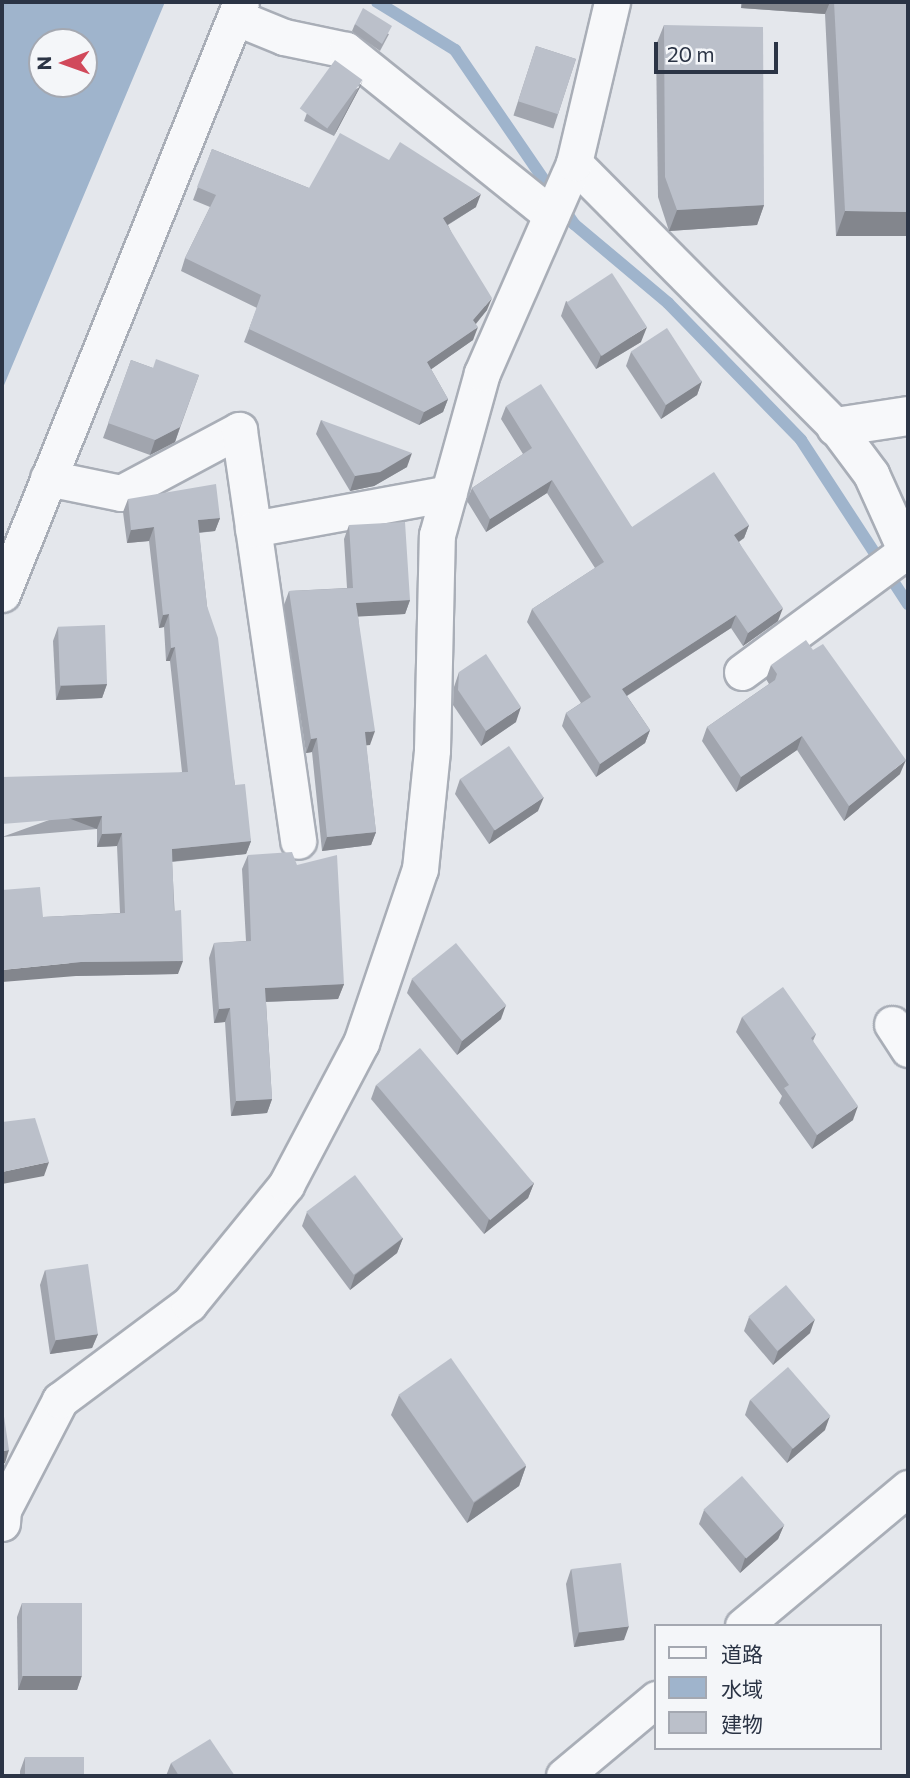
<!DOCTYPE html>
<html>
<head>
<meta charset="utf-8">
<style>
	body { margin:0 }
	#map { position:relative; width:910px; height:1778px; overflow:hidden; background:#e4e7ec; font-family:Commissioner,"Noto Sans JP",sans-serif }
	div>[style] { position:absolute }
	.water>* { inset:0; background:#9fb4cc }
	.stream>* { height:12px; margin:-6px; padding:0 6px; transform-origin:6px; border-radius:6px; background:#9fb4cc }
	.roads { filter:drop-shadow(2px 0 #a9aeb7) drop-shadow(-2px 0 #a9aeb7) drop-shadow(0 2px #a9aeb7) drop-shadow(0 -2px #a9aeb7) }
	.minor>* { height:35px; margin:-17.5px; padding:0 17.5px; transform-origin:17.5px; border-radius:17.5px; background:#f7f8fa }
	.tertiary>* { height:38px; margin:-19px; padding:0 19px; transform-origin:19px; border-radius:19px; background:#f7f8fa }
	.wall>* { inset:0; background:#a1a5ae; transform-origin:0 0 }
	.shaded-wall>* { inset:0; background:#83868d; transform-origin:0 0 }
	.building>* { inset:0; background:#bbc0ca; transform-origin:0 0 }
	span { translate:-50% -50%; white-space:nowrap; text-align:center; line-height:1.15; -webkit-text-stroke:6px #f4f6f9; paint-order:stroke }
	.frame { position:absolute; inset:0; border:4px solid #2b3445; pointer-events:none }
	.legend { position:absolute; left:654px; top:1624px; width:228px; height:126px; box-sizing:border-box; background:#f4f6f9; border:2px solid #a4a8b1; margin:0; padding:9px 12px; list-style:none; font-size:21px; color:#2b3445 }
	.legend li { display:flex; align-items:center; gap:14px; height:35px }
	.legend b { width:35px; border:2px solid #a4a8b1 }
	.north { position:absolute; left:28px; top:28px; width:70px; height:70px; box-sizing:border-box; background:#f4f6f9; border:2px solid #a4a8b1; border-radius:50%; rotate:269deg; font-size:19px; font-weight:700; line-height:28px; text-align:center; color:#2b3445 }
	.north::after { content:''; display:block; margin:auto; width:24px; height:32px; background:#d1495b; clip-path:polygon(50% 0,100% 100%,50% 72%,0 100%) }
	.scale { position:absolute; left:654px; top:42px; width:124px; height:32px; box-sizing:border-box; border:4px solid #2b3445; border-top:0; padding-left:9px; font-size:21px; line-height:24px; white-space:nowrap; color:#2b3445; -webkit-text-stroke:5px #f4f6f9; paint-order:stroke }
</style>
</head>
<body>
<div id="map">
	<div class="water">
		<div style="clip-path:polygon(evenodd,2px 2px,165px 2px,2px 390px,2px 2px,42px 42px,84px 42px,84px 84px,42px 84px,42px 42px)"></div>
	</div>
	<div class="stream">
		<div style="left:377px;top:2px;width:92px;rotate:31.6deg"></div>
		<div style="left:455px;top:50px;width:211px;rotate:55.6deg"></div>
		<div style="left:574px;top:224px;width:123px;rotate:40deg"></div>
		<div style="left:668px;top:303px;width:191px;rotate:45.8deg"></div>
		<div style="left:801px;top:440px;width:196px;rotate:56.9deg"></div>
	</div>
	<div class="roads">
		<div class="minor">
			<div style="left:235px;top:17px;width:53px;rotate:22.2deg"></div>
			<div style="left:284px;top:37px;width:63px;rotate:11.8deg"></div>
			<div style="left:346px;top:50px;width:263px;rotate:38.8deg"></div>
			<div style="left:574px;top:163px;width:372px;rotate:45.2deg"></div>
			<div style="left:836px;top:427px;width:59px;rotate:53.3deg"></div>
			<div style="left:871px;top:474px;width:90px;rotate:65.7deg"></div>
			<div style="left:48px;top:478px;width:75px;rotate:11.6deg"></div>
			<div style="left:121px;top:493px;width:134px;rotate:-28.1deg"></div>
			<div style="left:239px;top:430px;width:415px;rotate:81.8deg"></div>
			<div style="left:253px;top:529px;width:199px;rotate:-10.4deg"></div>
			<div style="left:2px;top:594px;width:638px;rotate:-68.02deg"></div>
			<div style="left:742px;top:672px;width:202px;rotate:-36.4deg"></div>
			<div style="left:892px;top:1024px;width:30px;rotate:57deg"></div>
			<div style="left:2px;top:1523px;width:13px;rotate:-86deg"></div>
			<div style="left:3px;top:1510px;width:124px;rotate:-62.6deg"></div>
			<div style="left:60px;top:1400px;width:161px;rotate:-36.7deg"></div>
			<div style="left:189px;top:1304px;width:154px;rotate:-50.8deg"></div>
			<div style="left:286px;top:1185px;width:161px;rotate:-62.2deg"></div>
			<div style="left:361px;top:1043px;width:184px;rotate:-71.3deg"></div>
			<div style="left:420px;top:869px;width:120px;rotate:-84.2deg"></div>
			<div style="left:432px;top:750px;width:215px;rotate:-88.7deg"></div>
			<div style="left:437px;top:535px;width:168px;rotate:-74.5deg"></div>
			<div style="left:482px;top:373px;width:229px;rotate:-66.3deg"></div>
			<div style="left:574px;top:163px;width:165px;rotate:-76.7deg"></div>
			<div style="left:743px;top:1626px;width:215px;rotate:-39.9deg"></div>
			<div style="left:564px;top:1776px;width:120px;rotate:-39.9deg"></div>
		</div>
		<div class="tertiary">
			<div style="left:836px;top:427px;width:73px;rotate:-8.7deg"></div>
		</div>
	</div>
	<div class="wall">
		<div style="clip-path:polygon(741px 2px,908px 2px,908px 236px,836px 236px,825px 14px,741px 8px)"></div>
		<div style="clip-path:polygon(355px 24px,389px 34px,380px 51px,352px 31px)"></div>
		<div style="clip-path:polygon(664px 25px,764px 205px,757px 225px,669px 231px,658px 197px,656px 45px)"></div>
		<div style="left:536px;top:46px;width:42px;height:73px;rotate:18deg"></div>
		<div style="clip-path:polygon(360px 87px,334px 136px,304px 121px,307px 113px)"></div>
		<div style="clip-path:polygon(212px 149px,309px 188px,476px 207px,448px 225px,487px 310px,476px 324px,473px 340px,431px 369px,448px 399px,443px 412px,419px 425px,244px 342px,257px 308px,181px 271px,185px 258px,210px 207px,193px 200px)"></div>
		<div style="clip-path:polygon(566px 301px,641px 342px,596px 369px,561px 316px)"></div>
		<div style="clip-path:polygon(631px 352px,702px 381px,697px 395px,661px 419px,626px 366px)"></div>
		<div style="clip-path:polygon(131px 360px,153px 368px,199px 375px,175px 442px,150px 455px,103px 438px)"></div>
		<div style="clip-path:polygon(506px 406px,632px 527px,749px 525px,744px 538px,739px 542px,778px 621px,743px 646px,731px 628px,627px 696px,650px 730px,645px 743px,596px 777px,562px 726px,566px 713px,581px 703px,527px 622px,532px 609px,595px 568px,547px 493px,486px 532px,467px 501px,472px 488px,523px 454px,501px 419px)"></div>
		<div style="clip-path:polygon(321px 420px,407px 467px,374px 486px,350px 491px,316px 434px)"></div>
		<div style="clip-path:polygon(128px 499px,220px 518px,215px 531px,199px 533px,207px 606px,235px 785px,251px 841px,246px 854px,172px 862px,178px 974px,76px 976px,43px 917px,120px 913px,117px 846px,97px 847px,97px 829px,2px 837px,182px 772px,170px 661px,166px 661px,164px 627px,159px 628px,149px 541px,127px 543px,123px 512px)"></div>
		<div style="clip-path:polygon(349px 525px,410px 600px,405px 614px,358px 616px,370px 745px,366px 745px,376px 832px,371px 845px,322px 851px,312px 752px,306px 753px,284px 605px,289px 591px,347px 588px,344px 539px)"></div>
		<div style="clip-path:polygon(58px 627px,107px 684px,102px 698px,56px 700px,53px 641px)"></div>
		<div style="clip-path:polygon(771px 665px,900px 774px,844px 821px,797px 750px,736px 792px,702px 741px,707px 727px,769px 684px,766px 679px)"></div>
		<div style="clip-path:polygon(459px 672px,516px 722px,481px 746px,453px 705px,454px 687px)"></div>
		<div style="clip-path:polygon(460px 779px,538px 811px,489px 844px,455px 794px)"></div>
		<div style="clip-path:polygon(248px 855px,344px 984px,338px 999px,266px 1002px,272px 1099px,267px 1113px,231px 1116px,225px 1022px,214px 1023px,209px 958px,214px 943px,246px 941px,242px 869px)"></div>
		<div style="clip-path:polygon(412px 979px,501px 1019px,457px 1055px,407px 993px)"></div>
		<div style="clip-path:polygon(742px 1017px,816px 1034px,813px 1041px,853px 1120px,812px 1149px,779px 1103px,782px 1096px,736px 1032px)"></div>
		<div style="clip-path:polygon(376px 1085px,534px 1183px,528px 1198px,484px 1234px,371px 1099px)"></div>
		<div style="clip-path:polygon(307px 1212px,403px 1238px,397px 1253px,350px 1290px,302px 1226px)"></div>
		<div style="clip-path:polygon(45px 1270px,98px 1334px,92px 1348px,50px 1354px,40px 1285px)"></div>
		<div style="clip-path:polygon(749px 1317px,810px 1333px,773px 1365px,744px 1331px)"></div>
		<div style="clip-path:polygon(399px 1395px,526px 1466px,519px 1486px,467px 1523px,391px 1415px)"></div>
		<div style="clip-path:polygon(750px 1400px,825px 1430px,787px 1463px,745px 1415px)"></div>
		<div style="clip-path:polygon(704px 1510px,784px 1525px,778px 1539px,740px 1573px,699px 1524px)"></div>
		<div style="clip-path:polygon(571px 1569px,624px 1640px,574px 1647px,566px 1584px)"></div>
		<div style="clip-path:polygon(22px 1603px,82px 1675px,77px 1690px,18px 1690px,17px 1617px)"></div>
		<div style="clip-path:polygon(25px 1757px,85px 1776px,20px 1776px,20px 1771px)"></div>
		<div style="clip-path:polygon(171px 1763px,235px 1776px,166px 1776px)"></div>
	</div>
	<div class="shaded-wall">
		<div style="clip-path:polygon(743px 2px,830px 2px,825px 14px,741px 8px)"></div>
		<div style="clip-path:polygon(363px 80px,360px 87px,334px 136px,337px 129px)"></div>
		<div style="clip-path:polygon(481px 194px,476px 207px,439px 230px,443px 218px)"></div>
		<div style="clip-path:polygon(764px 205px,757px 225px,669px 231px,677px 210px)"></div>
		<div style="clip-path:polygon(845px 211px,908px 212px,908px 236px,836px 236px)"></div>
		<div style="clip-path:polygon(492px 298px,487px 310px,468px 333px,473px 320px)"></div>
		<div style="clip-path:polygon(478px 327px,473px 340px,423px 375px,427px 362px)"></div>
		<div style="clip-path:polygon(647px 327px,641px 342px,596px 369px,601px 355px)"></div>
		<div style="clip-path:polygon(702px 381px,697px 395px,661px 419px,666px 405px)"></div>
		<div style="clip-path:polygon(448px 399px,443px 412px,419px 425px,424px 412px)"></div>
		<div style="clip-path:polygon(180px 427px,175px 442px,150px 455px,155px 440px)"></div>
		<div style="clip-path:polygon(412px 453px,407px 467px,374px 486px,350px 491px,355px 476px)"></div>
		<div style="clip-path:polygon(552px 480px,547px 493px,486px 532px,490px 519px)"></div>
		<div style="clip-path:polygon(220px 518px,215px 531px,193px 533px,198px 520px)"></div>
		<div style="clip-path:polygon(749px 525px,744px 538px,729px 548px,734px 535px)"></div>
		<div style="clip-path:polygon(154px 527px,149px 541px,127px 543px,131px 530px)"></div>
		<div style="clip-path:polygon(410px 600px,405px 614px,351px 617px,356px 603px)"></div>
		<div style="clip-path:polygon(783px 608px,778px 621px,743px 646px,748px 633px)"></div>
		<div style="clip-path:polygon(169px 614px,164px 627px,159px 628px,163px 615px)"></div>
		<div style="clip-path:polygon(736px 615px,731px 628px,617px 702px,622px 689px)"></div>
		<div style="clip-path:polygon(175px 647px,170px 661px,166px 661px,171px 648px)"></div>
		<div style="clip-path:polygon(107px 684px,102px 698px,56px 700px,61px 686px)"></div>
		<div style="clip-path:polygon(521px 707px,516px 722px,481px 746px,486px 731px)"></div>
		<div style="clip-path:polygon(650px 730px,645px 743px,596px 777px,600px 764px)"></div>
		<div style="clip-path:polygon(375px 731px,370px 745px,360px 746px,365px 732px)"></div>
		<div style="clip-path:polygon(802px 736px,797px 750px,736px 792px,741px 777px)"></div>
		<div style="clip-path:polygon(317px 738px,312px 752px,306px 753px,311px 739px)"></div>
		<div style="clip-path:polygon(906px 760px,900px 774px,844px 821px,849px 806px)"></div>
		<div style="clip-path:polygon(544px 797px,538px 811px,489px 844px,494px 830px)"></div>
		<div style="left:102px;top:816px;width:14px;height:100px;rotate:111deg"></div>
		<div style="clip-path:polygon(376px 832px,371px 845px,322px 851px,327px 837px)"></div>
		<div style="clip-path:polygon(122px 833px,117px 846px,97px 847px,102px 834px)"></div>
		<div style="clip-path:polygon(251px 841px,246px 854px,167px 862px,172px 849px)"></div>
		<div style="clip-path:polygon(183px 961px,178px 974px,76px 976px,2px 982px,2px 970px,81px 962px)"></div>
		<div style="clip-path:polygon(344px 984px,338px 999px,260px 1002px,265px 988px)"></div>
		<div style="clip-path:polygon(506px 1005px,501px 1019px,457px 1055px,462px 1041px)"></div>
		<div style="clip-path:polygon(230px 1008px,225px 1022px,214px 1023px,219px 1009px)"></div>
		<div style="clip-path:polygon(272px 1099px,267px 1113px,231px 1116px,236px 1101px)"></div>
		<div style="clip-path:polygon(858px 1106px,853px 1120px,812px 1149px,817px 1135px)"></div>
		<div style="clip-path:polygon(49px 1162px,44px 1176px,2px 1184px,2px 1172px)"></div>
		<div style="clip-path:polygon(534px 1183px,528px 1198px,484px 1234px,489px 1219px)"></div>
		<div style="clip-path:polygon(403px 1238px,397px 1253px,350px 1290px,355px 1275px)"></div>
		<div style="clip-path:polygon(815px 1319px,810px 1333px,773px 1365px,778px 1351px)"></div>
		<div style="clip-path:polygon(98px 1334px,92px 1348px,50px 1354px,56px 1340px)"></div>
		<div style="clip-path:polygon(830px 1416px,825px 1430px,787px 1463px,792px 1449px)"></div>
		<div style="clip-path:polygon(9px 1450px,5px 1463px,2px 1464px,2px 1451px)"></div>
		<div style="clip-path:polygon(526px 1466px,519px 1486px,467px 1523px,474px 1503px)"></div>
		<div style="clip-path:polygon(784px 1525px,778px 1539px,740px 1573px,745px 1558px)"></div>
		<div style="clip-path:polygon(629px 1626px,624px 1640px,574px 1647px,579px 1632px)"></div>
		<div style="clip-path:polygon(82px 1675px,77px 1690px,18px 1690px,23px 1676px)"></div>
	</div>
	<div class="building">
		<div style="clip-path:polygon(834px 2px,908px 2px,908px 212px,845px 211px)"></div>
		<div style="clip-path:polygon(363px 8px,392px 26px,382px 44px,355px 24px)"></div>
		<div style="clip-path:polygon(664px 25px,763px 27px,764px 205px,677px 210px,665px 177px)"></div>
		<div style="left:536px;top:46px;width:42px;height:58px;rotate:18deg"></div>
		<div style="left:335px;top:60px;width:34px;height:60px;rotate:36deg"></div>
		<div style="clip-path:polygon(340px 133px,389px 160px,400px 142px,481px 194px,443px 218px,492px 298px,473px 320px,478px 327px,427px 362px,448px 399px,424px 412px,249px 329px,261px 295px,185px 258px,216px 195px,197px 187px,212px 149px,309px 188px)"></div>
		<div style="left:612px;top:273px;width:64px;height:54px;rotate:57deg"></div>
		<div style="left:667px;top:328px;width:64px;height:43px;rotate:57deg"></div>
		<div style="clip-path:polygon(156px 359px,199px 375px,180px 427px,155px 440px,108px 423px,131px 360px,153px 368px)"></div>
		<div style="clip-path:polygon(541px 384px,632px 527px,714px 472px,749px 525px,734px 535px,783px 608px,748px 633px,736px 615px,622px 689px,650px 730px,600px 764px,566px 713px,591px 697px,532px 609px,604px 562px,552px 480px,490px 519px,472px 488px,532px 448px,506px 406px)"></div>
		<div style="clip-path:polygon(321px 420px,412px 453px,380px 472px,355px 476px)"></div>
		<div style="clip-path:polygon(216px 484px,220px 518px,198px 520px,207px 606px,218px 638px,235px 785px,245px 784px,251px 841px,172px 849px,174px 911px,181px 910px,183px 961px,81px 962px,2px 970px,2px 890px,40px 887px,43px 917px,125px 913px,122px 833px,102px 834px,102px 816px,2px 824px,2px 777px,188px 772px,175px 647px,171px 648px,169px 614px,163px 615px,154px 527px,131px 530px,128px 499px)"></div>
		<div style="clip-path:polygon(405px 522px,410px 600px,356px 603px,375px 731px,365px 732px,376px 832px,327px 837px,317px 738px,311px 739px,289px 591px,353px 588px,349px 525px)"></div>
		<div style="left:105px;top:625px;width:59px;height:47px;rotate:88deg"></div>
		<div style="clip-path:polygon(806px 640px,813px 650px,823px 644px,906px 760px,849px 806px,802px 736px,741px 777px,707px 727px,775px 680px,777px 674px,771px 665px)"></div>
		<div style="clip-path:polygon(486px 654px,521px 707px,486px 731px,458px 690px,459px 672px)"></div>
		<div style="left:509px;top:746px;width:62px;height:59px;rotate:56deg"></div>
		<div style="clip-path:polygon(292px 852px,297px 865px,337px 855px,344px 984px,265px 988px,272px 1099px,236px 1101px,230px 1008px,219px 1009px,214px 943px,251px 941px,248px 855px)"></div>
		<div style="left:456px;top:943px;width:80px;height:57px;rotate:51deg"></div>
		<div style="clip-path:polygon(783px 987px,816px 1034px,811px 1038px,858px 1106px,817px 1135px,784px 1088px,789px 1085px,742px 1017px)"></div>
		<div style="left:420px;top:1048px;width:177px;height:57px;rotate:50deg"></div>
		<div style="clip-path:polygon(35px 1118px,49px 1162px,2px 1172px,2px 1122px)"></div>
		<div style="left:355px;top:1175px;width:79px;height:61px;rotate:53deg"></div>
		<div style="left:88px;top:1264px;width:71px;height:43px;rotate:82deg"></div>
		<div style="left:786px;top:1285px;width:45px;height:49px;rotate:50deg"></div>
		<div style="left:451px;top:1358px;width:131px;height:64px;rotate:55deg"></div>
		<div style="left:788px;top:1367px;width:65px;height:50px;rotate:49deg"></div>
		<div style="clip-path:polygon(2px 1403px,9px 1450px,2px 1451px)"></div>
		<div style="left:742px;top:1476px;width:65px;height:51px;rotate:49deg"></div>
		<div style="left:621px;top:1563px;width:64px;height:50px;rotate:83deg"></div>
		<div style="left:22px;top:1603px;width:60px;height:73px"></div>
		<div style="clip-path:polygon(210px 1739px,235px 1776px,179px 1776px,171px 1763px)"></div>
		<div style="left:25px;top:1757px;width:59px;height:19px"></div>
	</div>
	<div class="frame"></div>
	<ul class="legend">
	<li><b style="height:9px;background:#f7f8fa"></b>道路</li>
	<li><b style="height:19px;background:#9fb4cc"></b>水域</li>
	<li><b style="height:19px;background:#bbc0ca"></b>建物</li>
	</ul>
	<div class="north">N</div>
	<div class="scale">20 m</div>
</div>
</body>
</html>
